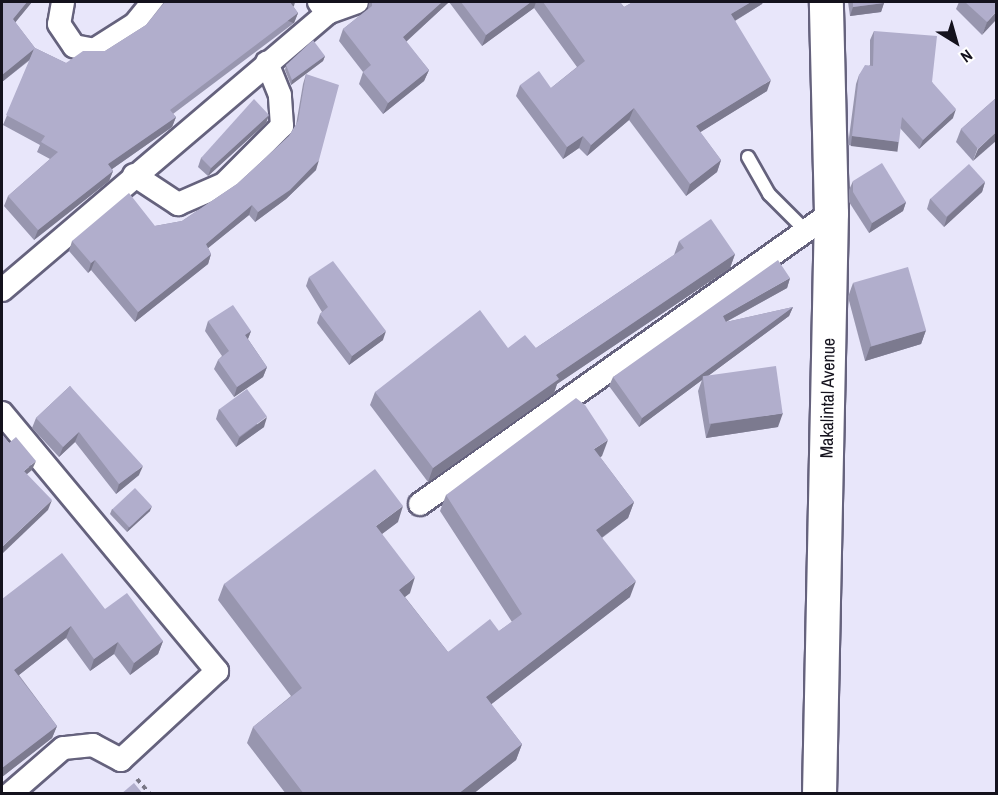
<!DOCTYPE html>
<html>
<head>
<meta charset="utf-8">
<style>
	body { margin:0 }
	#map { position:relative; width:998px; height:795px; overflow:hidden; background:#e8e6fa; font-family:"Archivo Narrow",sans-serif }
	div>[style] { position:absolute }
	.path>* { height:4px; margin-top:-2px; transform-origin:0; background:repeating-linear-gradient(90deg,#797786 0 4.5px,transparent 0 9px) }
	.roads { filter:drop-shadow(2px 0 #65627d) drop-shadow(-2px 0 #65627d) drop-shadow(0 2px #65627d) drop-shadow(0 -2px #65627d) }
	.service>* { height:12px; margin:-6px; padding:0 6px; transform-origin:6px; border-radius:6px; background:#fff }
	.minor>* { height:22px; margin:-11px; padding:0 11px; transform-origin:11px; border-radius:11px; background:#fff }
	.secondary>* { height:33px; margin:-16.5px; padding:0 16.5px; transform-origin:16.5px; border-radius:16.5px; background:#fff }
	.wall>* { inset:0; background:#9896af }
	.shaded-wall>* { inset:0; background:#7c7a8f; transform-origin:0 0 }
	.building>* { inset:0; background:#b1aecc; transform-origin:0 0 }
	span { translate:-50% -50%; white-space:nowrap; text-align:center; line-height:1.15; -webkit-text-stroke:6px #fff; paint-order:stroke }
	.street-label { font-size:18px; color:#14121d }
	.frame { position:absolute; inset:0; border:3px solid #14121d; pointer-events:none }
	.north { position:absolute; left:926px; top:12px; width:60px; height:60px; -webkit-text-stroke:4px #fff; paint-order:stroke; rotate:143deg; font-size:16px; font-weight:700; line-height:24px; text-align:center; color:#14121d }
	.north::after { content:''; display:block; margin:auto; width:21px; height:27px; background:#14121d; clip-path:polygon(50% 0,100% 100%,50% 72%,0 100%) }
</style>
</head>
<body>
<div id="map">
	<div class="path">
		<div style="left:137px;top:779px;width:20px;rotate:49deg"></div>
	</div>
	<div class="roads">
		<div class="service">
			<div style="left:748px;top:157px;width:43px;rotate:60.4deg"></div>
			<div style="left:769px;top:194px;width:52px;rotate:45deg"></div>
		</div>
		<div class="minor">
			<div style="left:63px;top:2px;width:22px;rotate:100deg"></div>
			<div style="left:59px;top:24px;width:27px;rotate:56deg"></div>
			<div style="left:74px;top:46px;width:20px;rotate:11deg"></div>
			<div style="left:94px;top:50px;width:49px;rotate:-32.4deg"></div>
			<div style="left:135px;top:24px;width:28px;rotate:-51deg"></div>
			<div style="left:319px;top:2px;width:14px;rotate:54deg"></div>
			<div style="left:327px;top:13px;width:32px;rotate:-20deg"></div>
			<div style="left:134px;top:175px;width:53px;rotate:33.4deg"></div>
			<div style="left:178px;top:204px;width:50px;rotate:-23.5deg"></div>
			<div style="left:224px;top:184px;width:82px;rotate:-45deg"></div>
			<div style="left:282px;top:126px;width:31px;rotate:-94deg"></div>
			<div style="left:280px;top:95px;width:35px;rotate:-112deg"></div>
			<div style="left:2px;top:290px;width:427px;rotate:-40.4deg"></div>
			<div style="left:2px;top:413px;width:336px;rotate:50.2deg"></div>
			<div style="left:217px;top:671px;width:131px;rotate:137.2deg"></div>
			<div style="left:121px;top:760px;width:32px;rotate:-152deg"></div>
			<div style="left:93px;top:745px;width:30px;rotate:174deg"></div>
			<div style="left:63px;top:748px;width:70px;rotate:139deg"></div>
			<div style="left:420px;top:504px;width:504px;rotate:-35.3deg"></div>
		</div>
		<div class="secondary">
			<div style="left:819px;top:794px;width:581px;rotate:-88.82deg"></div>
			<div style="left:831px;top:213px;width:211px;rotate:-91.4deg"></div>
		</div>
	</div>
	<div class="wall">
		<div style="clip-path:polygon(2px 2px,32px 2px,15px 22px,35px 48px,66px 63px,105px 51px,146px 25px,164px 2px,295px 2px,293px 6px,298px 13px,294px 23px,173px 114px,176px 117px,172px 127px,112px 169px,113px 171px,109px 181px,34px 240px,4px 206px,8px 196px,50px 159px,37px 152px,40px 145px,3px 125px,30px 60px,2px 82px)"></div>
		<div style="clip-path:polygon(369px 2px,620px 2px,624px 7px,633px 2px,763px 2px,762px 4px,735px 21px,767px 91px,700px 132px,721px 160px,717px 172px,686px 196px,629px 120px,587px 156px,579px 148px,563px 159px,516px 96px,520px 85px,551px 88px,577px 67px,534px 8px,482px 46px,449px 2px,406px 42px,429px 70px,424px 81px,383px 114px,359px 84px,363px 72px,339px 41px,343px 29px,368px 9px)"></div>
		<div style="clip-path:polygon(848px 2px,884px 2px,884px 3px,881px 12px,850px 16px)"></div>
		<div style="clip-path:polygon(959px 2px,996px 2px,982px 35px,956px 9px)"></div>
		<div style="clip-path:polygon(874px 31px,932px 82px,953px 118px,919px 149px,900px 128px,895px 151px,848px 145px,856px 84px,859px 75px,870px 65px,870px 40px)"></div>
		<div style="clip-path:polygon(325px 56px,323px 61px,291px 85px,285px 70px,286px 65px)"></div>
		<div style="clip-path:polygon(306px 74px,316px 170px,286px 199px,255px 222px,249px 215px,208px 248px,211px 254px,208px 264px,135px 322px,91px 270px,88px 273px,69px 251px,72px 241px,182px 221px,237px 184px,289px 136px,296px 125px,303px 84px)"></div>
		<div style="clip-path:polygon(996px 98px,973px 161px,956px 142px,961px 129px)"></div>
		<div style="clip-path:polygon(269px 115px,266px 123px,208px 176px,198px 167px,201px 158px)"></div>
		<div style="clip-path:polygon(853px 181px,906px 202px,903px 211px,869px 233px,849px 202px,849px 190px)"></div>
		<div style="clip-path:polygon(985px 182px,982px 192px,944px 227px,927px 209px,930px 199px)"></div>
		<div style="clip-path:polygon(679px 241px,735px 254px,730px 268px,557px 384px,554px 393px,428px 482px,370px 405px,375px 392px,508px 348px,536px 348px,674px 255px)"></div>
		<div style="clip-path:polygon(309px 277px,383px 340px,349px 365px,317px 323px,320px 314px,322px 312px,306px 286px)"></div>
		<div style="clip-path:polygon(790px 278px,787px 288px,726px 322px,793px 307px,789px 316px,708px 376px,778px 427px,706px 438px,698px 391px,702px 380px,639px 427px,609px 386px,613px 377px)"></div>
		<div style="clip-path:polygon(853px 283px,926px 330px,921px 344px,865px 361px,848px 297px)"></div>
		<div style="clip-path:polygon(208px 321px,251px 331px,248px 339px,267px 367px,263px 377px,234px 397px,214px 369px,218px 360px,222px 356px,205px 331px)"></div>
		<div style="clip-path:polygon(70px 386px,139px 475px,116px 494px,75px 442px,59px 457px,32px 428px,36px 418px)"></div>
		<div style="clip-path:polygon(219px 409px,264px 427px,236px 447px,216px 419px)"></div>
		<div style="clip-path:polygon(602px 456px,600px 457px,634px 502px,628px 518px,602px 538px,630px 597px,491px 704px,522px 744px,516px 760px,473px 794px,286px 794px,247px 743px,253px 727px,291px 696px,218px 600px,224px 584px,398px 522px,382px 534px,410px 593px,405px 597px,448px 652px,499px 631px,512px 622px,440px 511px,446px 495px)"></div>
		<div style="clip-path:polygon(112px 509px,150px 511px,127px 532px,110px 514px)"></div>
		<div style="clip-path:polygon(2px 599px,105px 609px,163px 641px,158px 654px,130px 675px,114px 654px,90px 671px,66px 638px,19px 675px,57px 726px,52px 738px,2px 777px)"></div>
	</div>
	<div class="shaded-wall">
		<div style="clip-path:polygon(27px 2px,32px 2px,10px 29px,13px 19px)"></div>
		<div style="clip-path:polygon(290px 2px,295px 2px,294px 6px,286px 12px)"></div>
		<div style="clip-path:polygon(442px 2px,449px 2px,398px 49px,403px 37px)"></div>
		<div style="clip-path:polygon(531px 2px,536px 2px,534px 8px,482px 46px,486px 35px)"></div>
		<div style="clip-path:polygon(751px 2px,763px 2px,762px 4px,726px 26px,731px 14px)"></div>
		<div style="clip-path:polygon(884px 3px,881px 12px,850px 16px,853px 7px)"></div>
		<div style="clip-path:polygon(996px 12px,996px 20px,982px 35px,987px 22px)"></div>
		<div style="left:298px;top:13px;width:11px;height:161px;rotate:112deg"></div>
		<div style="clip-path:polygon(34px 49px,30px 59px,2px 82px,2px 75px)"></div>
		<div style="clip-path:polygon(325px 56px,323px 61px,291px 85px,292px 80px)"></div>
		<div style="clip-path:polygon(429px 70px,424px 81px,383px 114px,388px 103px)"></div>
		<div style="clip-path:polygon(771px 80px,767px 91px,691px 138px,696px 126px)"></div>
		<div style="clip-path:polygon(634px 108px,629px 120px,587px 156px,591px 145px)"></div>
		<div style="clip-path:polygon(956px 109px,953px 118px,919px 149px,923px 140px)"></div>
		<div style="clip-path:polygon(269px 115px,266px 123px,208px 176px,211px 168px)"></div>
		<div style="clip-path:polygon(176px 117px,172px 127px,105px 174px,108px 164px)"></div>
		<div style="clip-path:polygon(996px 132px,996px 141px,973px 161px,978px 149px)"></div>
		<div style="clip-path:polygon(583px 136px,579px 148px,563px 159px,567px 147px)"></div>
		<div style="left:852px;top:136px;width:47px;height:10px;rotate:7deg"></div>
		<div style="clip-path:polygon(319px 160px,316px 170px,286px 199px,255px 222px,258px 212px)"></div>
		<div style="clip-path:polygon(721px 160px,717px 172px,686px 196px,690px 184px)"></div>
		<div style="clip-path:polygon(113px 171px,109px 181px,34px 240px,38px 230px)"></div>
		<div style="clip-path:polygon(985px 182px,982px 192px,944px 227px,947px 217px)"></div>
		<div style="clip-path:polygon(906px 202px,903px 211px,869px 233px,872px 223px)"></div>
		<div style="clip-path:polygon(252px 205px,249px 215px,202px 253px,206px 244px)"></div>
		<div style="clip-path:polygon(211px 254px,208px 264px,135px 322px,138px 312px)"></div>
		<div style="clip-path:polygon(735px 254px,730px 268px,557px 384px,554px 393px,428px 482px,433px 468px,556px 375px)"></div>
		<div style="clip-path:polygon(95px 260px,91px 270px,88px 273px,91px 263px)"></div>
		<div style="clip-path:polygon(790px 278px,787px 288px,720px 325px,723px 316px)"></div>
		<div style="clip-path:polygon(793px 307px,789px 316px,704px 379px,703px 377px,702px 380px,639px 427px,642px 418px)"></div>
		<div style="clip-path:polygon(926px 330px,921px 344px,865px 361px,870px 347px)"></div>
		<div style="clip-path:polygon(251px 331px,247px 341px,245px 335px)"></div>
		<div style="clip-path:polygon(386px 331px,383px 340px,349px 365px,352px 356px)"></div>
		<div style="clip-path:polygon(267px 367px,263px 377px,234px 397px,237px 387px)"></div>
		<div style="clip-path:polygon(783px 413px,778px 427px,706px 438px,711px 424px)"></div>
		<div style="clip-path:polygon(267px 417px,264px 427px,236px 447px,239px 438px)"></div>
		<div style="clip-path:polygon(79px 432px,75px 442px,59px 457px,63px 447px)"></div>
		<div style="clip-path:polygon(608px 440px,602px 456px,589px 465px,594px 449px)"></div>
		<div style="clip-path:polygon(36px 461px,32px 470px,20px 480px,24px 471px)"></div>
		<div style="clip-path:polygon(143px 466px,139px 475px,116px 494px,119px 484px)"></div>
		<div style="clip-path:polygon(52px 500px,48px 510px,2px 554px,2px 547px)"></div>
		<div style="clip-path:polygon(634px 502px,628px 518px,590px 546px,596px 530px)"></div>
		<div style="clip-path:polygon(152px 506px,150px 511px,127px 532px,129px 527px)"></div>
		<div style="clip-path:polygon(403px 506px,398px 522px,371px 542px,376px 526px)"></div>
		<div style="clip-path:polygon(415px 577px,410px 593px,393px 606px,399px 590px)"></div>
		<div style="clip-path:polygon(636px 581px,630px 597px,480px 713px,486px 697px)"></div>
		<div style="clip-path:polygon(71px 626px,66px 638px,10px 682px,14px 670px)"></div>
		<div style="clip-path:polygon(163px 641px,158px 654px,130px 675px,134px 663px)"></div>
		<div style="clip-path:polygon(118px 642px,114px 654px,90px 671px,94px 659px)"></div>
		<div style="clip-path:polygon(57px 726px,52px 738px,2px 777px,2px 768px)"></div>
		<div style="clip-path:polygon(522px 744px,516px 760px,473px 794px,458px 794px)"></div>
	</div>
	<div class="building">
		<div style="clip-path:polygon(2px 2px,27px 2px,13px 19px,35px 48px,66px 63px,83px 51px,105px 51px,146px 25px,165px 2px,290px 2px,298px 13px,170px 110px,176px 117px,108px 164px,113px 171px,38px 230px,8px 196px,58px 152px,41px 142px,45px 136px,6px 115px,34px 49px,2px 75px)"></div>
		<div style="clip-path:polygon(372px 2px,442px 2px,403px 37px,429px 70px,388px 103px,363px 72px,371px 65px,343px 29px,372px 6px)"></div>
		<div style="clip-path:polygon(461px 2px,531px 2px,486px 35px)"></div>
		<div style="clip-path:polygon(543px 2px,620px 2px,624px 7px,633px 2px,751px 2px,731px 14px,771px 80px,696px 126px,721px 160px,690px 184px,634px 108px,591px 145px,583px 136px,567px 147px,520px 85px,539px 71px,551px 88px,585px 61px)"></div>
		<div style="clip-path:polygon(853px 2px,884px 2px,884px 3px,853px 7px)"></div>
		<div style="clip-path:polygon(965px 2px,996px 2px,996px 12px,987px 22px)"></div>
		<div style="clip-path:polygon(874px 31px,937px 36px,932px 82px,956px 109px,923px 140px,902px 117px,899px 142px,852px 136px,859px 75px,865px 65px,873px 66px)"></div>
		<div style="clip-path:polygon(313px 40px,325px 56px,292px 80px,286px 65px)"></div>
		<div style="clip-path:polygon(306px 74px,339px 85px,319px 160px,290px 190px,258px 212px,252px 205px,206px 244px,211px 254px,138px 312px,95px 260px,91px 263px,72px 241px,129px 193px,155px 226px,182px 221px,237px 184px,289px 136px,298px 121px)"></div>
		<div style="clip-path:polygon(996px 98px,996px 132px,978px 149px,961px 129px)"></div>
		<div style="clip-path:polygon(254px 99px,269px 115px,211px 168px,201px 158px)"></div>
		<div style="clip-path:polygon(882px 163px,906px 202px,872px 223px,853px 192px,853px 181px)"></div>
		<div style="left:969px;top:164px;width:24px;height:52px;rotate:48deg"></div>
		<div style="clip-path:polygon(711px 219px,735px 254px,556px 375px,559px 379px,433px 468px,375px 392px,480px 310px,508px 348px,525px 335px,536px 348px,684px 248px,679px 241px)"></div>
		<div style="clip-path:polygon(778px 260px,790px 278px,723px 316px,726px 322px,793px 307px,642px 418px,613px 377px)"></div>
		<div style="clip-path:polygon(333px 261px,386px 331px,352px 356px,320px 314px,328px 307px,309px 277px)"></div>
		<div style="left:908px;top:267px;width:66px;height:57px;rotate:74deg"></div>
		<div style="clip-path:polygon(233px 305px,251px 331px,245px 335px,267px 367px,237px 387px,218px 360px,229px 351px,208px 321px)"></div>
		<div style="left:776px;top:366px;width:48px;height:74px;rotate:82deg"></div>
		<div style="clip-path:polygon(70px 386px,143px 466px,119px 484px,79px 432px,63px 447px,36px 418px)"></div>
		<div style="left:247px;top:389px;width:34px;height:34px;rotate:54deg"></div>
		<div style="clip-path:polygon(576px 398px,585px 405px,608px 440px,594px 449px,634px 502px,596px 530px,636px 581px,486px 697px,522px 744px,458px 794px,304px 794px,253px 727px,302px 688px,224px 584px,375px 469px,403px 506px,376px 526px,415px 577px,399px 590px,448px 652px,490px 619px,499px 631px,522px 614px,446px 495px)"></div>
		<div style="clip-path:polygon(2px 434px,9px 443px,16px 437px,36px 461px,24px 471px,52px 500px,2px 547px)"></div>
		<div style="left:135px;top:488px;width:25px;height:31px;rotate:47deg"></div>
		<div style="clip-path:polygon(62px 553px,105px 609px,127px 593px,163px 641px,134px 663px,118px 642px,94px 659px,71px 626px,14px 670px,57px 726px,2px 768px,2px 599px)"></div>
		<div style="clip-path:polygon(134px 783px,143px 794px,121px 794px)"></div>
	</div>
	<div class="street-label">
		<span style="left:828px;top:398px;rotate:-89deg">Makalintal Avenue</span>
	</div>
	<div class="frame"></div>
	<div class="north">N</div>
</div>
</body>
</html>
